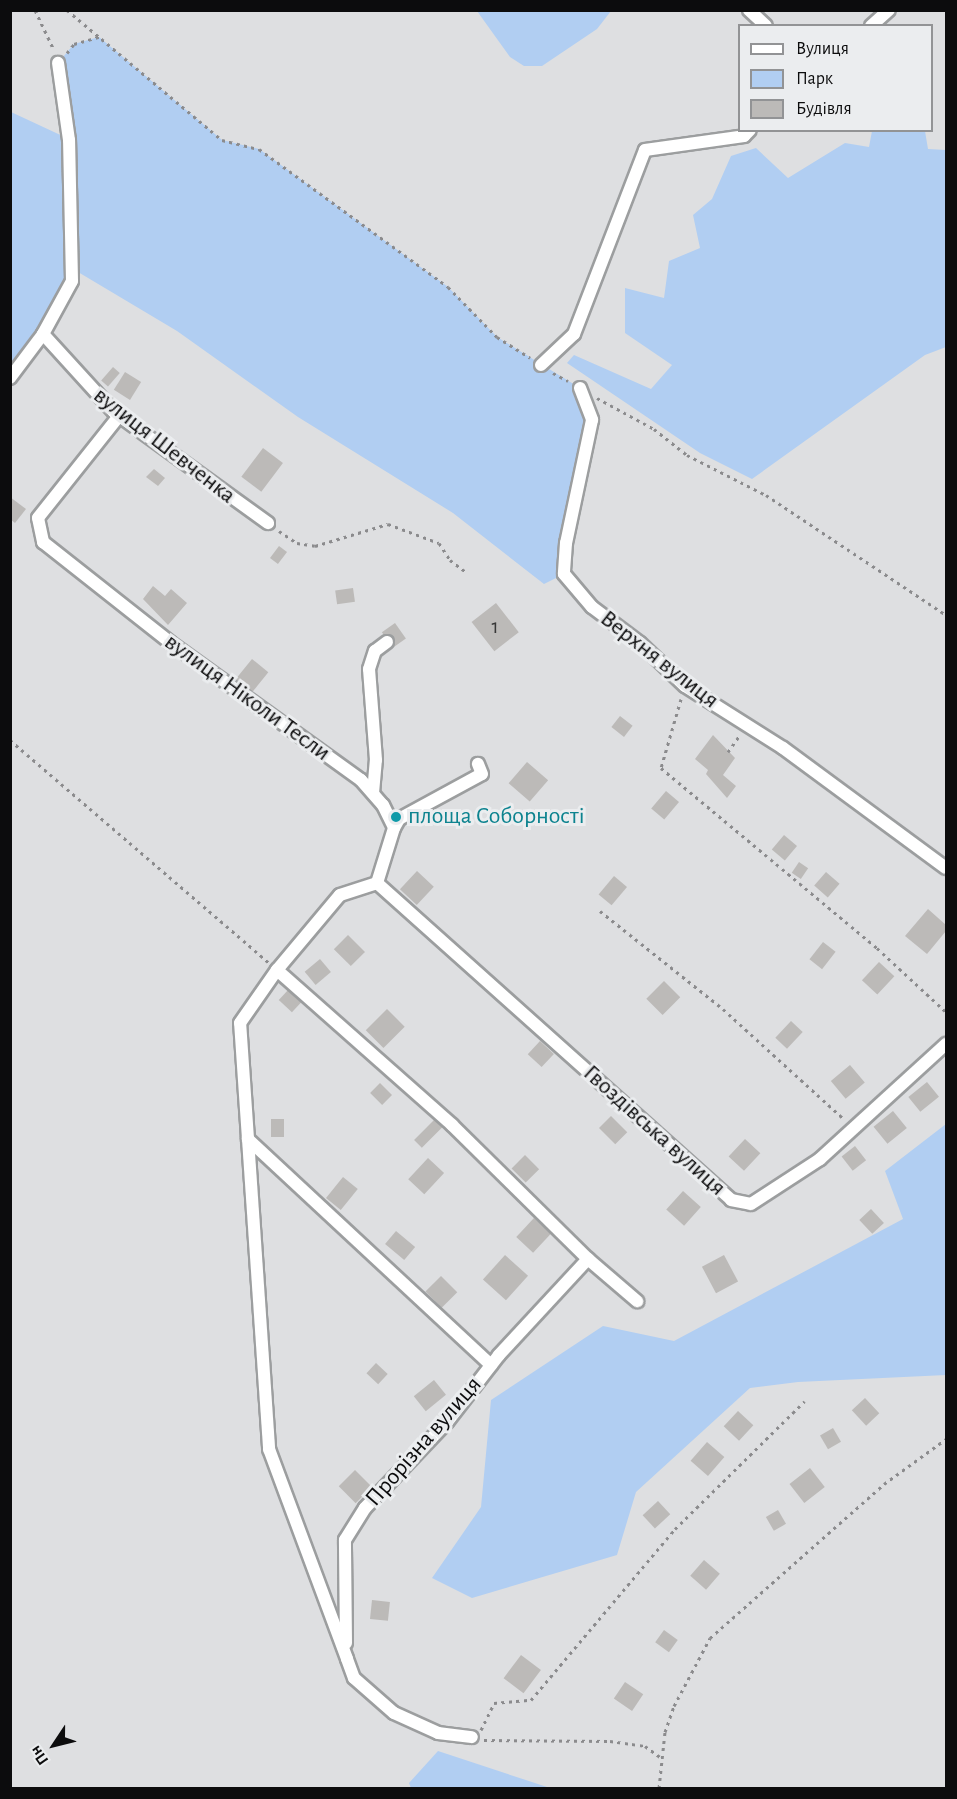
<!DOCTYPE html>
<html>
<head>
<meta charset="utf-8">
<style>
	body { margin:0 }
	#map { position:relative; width:957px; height:1799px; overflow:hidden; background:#dedfe1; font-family:"Alegreya Sans",sans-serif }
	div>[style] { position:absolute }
	.green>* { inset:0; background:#b1cef2 }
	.building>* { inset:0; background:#bcbab8; transform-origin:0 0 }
	.path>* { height:3px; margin-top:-1.5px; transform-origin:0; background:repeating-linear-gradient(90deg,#8b8b8d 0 3px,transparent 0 7.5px) }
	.roads { filter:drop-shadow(2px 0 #9c9e9f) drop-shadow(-2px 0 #9c9e9f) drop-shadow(0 2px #9c9e9f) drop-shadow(0 -2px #9c9e9f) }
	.street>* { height:12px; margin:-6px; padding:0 6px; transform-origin:6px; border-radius:6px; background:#fff }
	.dots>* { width:16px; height:16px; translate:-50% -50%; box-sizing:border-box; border:3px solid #ebedef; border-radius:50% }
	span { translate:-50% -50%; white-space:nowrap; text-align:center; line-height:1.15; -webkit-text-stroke:6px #ebedef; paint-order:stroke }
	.number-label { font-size:21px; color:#383838 }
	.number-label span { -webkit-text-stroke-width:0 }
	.street-label { font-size:24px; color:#0c0c0d }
	.culture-label { font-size:24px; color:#0d838f }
	.left { translate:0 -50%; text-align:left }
	.frame { position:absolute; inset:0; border:12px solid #0c0c0d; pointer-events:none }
	.legend { position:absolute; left:738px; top:24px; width:195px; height:108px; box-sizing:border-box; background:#ebedef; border:2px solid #929395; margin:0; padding:8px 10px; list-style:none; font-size:18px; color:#0c0c0d }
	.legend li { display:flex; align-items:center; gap:12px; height:30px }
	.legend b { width:30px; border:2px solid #929395 }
	.north { position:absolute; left:24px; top:1715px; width:60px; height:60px; -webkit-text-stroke:4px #ebedef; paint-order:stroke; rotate:235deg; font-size:16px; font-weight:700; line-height:24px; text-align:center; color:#0c0c0d }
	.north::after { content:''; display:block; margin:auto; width:21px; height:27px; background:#0c0c0d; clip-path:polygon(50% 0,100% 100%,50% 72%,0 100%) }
</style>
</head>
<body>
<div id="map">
	<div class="green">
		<div style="clip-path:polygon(477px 11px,611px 11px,597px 29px,542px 66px,524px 66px,510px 57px)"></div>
		<div style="clip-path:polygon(99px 37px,222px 140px,259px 149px,448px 287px,497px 337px,580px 388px,592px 420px,564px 574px,544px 584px,453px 513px,298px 417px,177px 331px,73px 269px,72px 281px,11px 378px,11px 112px,69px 139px,58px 63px,74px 44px)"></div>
		<div style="clip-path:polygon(872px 131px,925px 131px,928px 149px,946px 150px,946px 347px,925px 355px,752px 479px,700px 453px,567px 363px,574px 355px,651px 389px,672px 365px,625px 333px,625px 288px,664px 298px,669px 261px,700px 248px,693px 215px,712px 199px,731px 156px,756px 148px,788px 178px,845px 143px,869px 147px)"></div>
		<div style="clip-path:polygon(946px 1124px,946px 1375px,798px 1382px,750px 1388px,636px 1492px,617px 1555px,472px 1598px,432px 1578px,481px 1507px,491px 1400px,603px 1326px,674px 1341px,903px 1219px,885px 1171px)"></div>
		<div style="clip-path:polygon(438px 1751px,550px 1788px,411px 1788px,409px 1783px)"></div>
	</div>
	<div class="building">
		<div style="left:113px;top:367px;width:9px;height:18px;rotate:41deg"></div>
		<div style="left:125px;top:372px;width:19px;height:21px;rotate:32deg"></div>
		<div style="left:263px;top:448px;width:25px;height:36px;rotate:37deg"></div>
		<div style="clip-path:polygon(154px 469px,165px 478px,158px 486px,146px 477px)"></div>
		<div style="clip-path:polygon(10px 497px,26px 509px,15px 523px,10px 519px)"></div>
		<div style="left:279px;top:546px;width:10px;height:15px;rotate:37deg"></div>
		<div style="clip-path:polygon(153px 586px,165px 596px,171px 589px,187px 603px,168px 625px,143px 599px)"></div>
		<div style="left:353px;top:588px;width:14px;height:18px;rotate:82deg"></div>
		<div style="left:496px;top:603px;width:37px;height:31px;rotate:52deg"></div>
		<div style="left:395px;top:623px;width:19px;height:16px;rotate:55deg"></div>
		<div style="left:252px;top:659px;width:21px;height:28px;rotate:39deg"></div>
		<div style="left:620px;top:716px;width:16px;height:14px;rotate:38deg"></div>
		<div style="clip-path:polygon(713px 735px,735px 758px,723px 775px,736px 786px,727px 798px,706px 774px,708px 770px,695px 759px)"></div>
		<div style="left:527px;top:762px;width:28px;height:28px;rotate:41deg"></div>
		<div style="left:666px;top:791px;width:17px;height:23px;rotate:40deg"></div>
		<div style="left:784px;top:835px;width:17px;height:19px;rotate:40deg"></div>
		<div style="left:799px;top:862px;width:11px;height:13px;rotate:34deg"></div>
		<div style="left:417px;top:871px;width:23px;height:25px;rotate:43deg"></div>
		<div style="left:826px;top:872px;width:18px;height:18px;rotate:41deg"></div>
		<div style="left:614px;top:876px;width:17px;height:24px;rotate:40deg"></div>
		<div style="clip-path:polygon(928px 909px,946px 925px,946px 931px,927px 954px,905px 936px)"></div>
		<div style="left:348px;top:935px;width:24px;height:20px;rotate:45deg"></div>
		<div style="left:823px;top:942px;width:16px;height:22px;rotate:38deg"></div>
		<div style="left:320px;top:959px;width:17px;height:20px;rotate:50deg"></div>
		<div style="left:879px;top:962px;width:21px;height:25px;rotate:43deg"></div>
		<div style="left:664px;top:981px;width:23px;height:25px;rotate:45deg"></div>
		<div style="left:289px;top:989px;width:18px;height:15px;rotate:43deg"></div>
		<div style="left:387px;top:1009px;width:25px;height:30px;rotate:45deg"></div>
		<div style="left:791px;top:1021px;width:16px;height:23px;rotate:43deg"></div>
		<div style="left:540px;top:1041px;width:19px;height:18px;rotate:43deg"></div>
		<div style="left:850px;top:1065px;width:23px;height:25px;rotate:50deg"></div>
		<div style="left:927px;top:1082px;width:19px;height:24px;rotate:51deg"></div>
		<div style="left:380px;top:1083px;width:17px;height:14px;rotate:45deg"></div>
		<div style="left:893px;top:1111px;width:22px;height:25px;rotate:51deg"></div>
		<div style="left:611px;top:1116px;width:23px;height:17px;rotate:45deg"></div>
		<div style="left:436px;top:1118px;width:11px;height:31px;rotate:45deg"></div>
		<div style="left:271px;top:1119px;width:13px;height:18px"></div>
		<div style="left:745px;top:1139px;width:21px;height:24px;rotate:43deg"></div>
		<div style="left:855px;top:1146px;width:18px;height:17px;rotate:52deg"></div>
		<div style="left:525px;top:1155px;width:20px;height:19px;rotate:45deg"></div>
		<div style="left:428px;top:1158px;width:22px;height:29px;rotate:43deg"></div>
		<div style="left:343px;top:1177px;width:19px;height:27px;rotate:39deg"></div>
		<div style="left:683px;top:1191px;width:24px;height:25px;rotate:42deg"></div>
		<div style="left:871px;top:1209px;width:19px;height:16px;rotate:47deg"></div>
		<div style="left:534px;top:1218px;width:23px;height:26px;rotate:43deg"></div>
		<div style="left:396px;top:1231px;width:25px;height:17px;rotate:40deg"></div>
		<div style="left:505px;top:1255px;width:31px;height:33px;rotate:42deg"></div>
		<div style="left:724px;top:1255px;width:30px;height:25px;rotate:62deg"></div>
		<div style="left:441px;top:1276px;width:23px;height:22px;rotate:45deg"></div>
		<div style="left:376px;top:1363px;width:16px;height:14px;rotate:43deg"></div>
		<div style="left:434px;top:1380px;width:19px;height:26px;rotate:51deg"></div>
		<div style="left:865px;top:1398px;width:21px;height:18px;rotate:47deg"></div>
		<div style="left:738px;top:1411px;width:21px;height:21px;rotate:43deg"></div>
		<div style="left:833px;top:1428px;width:16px;height:15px;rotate:60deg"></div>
		<div style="left:707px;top:1442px;width:23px;height:25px;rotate:41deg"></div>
		<div style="left:810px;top:1468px;width:24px;height:26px;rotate:52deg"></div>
		<div style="left:355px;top:1470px;width:24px;height:23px;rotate:45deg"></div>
		<div style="left:658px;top:1501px;width:18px;height:21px;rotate:47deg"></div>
		<div style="left:778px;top:1510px;width:16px;height:14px;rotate:60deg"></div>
		<div style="left:704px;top:1560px;width:21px;height:21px;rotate:41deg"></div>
		<div style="left:372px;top:1600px;width:18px;height:19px;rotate:6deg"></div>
		<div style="left:664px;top:1630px;width:17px;height:15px;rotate:36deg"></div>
		<div style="left:521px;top:1655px;width:25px;height:29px;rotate:37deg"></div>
		<div style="left:625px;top:1682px;width:22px;height:20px;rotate:34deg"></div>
	</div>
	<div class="path">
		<div style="left:35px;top:10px;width:44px;rotate:64.6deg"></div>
		<div style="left:67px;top:10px;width:202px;rotate:40deg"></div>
		<div style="left:222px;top:140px;width:38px;rotate:14deg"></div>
		<div style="left:259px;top:149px;width:234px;rotate:36.1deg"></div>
		<div style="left:448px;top:287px;width:70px;rotate:45.6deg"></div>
		<div style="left:497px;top:337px;width:39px;rotate:32deg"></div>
		<div style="left:67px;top:53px;width:11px;rotate:-52deg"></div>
		<div style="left:74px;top:44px;width:26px;rotate:-16deg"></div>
		<div style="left:553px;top:373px;width:17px;rotate:28deg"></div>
		<div style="left:597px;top:398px;width:65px;rotate:28.5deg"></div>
		<div style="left:654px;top:429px;width:42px;rotate:38.2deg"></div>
		<div style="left:687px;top:455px;width:89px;rotate:26.9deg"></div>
		<div style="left:766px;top:495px;width:216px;rotate:33.7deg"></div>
		<div style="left:279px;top:531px;width:22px;rotate:34deg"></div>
		<div style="left:297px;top:543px;width:18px;rotate:9deg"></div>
		<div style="left:315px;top:546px;width:76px;rotate:-16.8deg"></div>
		<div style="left:388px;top:524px;width:54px;rotate:20.4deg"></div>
		<div style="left:439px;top:543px;width:20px;rotate:57deg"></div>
		<div style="left:450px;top:560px;width:21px;rotate:37deg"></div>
		<div style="left:681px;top:699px;width:72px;rotate:106.2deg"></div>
		<div style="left:661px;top:768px;width:281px;rotate:39.8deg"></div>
		<div style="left:877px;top:948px;width:94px;rotate:42.8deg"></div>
		<div style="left:10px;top:740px;width:342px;rotate:40.7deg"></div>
		<div style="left:728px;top:752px;width:19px;rotate:-55deg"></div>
		<div style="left:600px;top:911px;width:157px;rotate:38.5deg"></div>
		<div style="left:723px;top:1009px;width:164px;rotate:42.3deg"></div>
		<div style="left:481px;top:1730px;width:30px;rotate:-64deg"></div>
		<div style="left:494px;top:1703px;width:37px;rotate:-5deg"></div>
		<div style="left:531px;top:1700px;width:224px;rotate:-49.9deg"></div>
		<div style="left:675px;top:1529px;width:182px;rotate:-44.6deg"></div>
		<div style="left:484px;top:1740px;width:126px;rotate:0.5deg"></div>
		<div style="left:610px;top:1741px;width:35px;rotate:8deg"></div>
		<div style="left:645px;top:1746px;width:22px;rotate:36deg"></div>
		<div style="left:659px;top:1788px;width:56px;rotate:-83.9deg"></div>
		<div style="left:665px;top:1732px;width:28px;rotate:-71deg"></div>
		<div style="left:674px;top:1706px;width:77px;rotate:-62.1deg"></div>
		<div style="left:710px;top:1638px;width:232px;rotate:-41.5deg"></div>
		<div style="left:884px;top:1484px;width:77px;rotate:-36deg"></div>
	</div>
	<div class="roads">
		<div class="street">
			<div style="left:749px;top:10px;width:23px;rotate:43deg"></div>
			<div style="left:871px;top:26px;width:24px;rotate:-42deg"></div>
			<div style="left:43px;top:334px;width:105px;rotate:47.7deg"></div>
			<div style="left:114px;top:412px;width:190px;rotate:35.8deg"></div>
			<div style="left:541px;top:365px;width:45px;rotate:-43.2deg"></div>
			<div style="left:574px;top:334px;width:197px;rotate:-68.9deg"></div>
			<div style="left:645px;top:150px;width:100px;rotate:-8deg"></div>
			<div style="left:744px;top:136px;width:8px;rotate:-45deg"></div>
			<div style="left:10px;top:378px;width:55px;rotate:-53.1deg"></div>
			<div style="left:43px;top:334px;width:60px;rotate:-61.3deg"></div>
			<div style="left:72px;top:281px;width:141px;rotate:-91.2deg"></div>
			<div style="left:69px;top:140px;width:78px;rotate:-98.1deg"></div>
			<div style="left:580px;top:388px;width:34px;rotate:69deg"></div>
			<div style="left:592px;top:420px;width:126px;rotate:101.9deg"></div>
			<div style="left:566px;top:543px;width:31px;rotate:94deg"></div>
			<div style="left:564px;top:574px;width:43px;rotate:49.7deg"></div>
			<div style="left:592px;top:607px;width:60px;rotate:36.9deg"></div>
			<div style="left:640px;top:643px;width:62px;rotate:43.7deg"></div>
			<div style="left:685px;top:686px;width:116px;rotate:32.3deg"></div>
			<div style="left:783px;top:748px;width:202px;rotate:36.4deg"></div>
			<div style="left:119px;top:416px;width:130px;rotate:128.5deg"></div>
			<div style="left:38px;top:518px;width:25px;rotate:78deg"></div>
			<div style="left:43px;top:542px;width:163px;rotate:38.3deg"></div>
			<div style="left:171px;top:643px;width:234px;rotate:35.8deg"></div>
			<div style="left:361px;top:780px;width:33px;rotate:49deg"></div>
			<div style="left:383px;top:805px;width:25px;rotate:64deg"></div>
			<div style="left:394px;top:828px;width:58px;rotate:107.2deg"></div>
			<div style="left:373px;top:793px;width:33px;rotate:-85deg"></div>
			<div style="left:376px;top:760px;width:91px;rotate:-94.4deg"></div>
			<div style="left:369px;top:669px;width:19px;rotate:-72deg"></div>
			<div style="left:375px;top:651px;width:15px;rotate:-37deg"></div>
			<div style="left:394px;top:828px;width:10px;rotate:-61deg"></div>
			<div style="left:399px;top:819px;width:94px;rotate:-28.5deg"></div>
			<div style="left:482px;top:774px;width:11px;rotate:-112deg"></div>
			<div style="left:277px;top:970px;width:234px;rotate:41.5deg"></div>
			<div style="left:452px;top:1125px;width:191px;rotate:44.6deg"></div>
			<div style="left:588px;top:1259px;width:65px;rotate:40.6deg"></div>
			<div style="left:248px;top:1139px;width:311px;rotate:86.1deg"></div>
			<div style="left:269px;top:1449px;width:224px;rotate:69.6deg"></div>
			<div style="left:347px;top:1659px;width:20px;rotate:70deg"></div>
			<div style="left:354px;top:1678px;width:53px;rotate:41.2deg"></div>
			<div style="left:394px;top:1713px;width:48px;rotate:24.4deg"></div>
			<div style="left:438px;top:1733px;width:34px;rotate:7deg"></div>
			<div style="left:491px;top:1365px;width:332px;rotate:-137.1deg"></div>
			<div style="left:248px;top:1139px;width:116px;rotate:-93.9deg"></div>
			<div style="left:240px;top:1023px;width:65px;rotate:-55.1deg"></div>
			<div style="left:277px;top:970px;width:98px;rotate:-50deg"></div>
			<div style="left:340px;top:895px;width:39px;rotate:-18deg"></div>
			<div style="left:377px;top:883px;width:475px;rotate:41.8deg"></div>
			<div style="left:731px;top:1200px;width:20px;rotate:11deg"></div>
			<div style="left:751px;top:1204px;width:82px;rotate:-33.1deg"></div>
			<div style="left:820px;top:1159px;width:171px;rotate:-42.4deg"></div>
			<div style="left:346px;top:1643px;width:103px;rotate:-90.6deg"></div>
			<div style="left:345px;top:1540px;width:38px;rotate:-58deg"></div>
			<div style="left:365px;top:1508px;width:119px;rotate:-46.4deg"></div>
			<div style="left:447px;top:1422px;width:85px;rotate:-52.2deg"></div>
			<div style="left:499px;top:1355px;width:131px;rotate:-47.2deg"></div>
		</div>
	</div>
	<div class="dots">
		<div style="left:396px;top:817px;background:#0f9aa8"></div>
	</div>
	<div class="number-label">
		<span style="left:495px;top:627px">1</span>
	</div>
	<div class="street-label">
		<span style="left:164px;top:446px;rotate:38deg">вулиця Шевченка</span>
		<span style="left:659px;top:660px;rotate:38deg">Верхня вулиця</span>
		<span style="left:247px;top:698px;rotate:36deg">вулиця Ніколи Тесли</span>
		<span style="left:654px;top:1131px;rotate:42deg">Гвоздівська вулиця</span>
		<span style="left:424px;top:1442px;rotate:-49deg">Прорізна вулиця</span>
	</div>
	<div class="culture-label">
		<span class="left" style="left:408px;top:817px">площа Соборності</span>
	</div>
	<div class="frame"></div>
	<ul class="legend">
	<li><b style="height:8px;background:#fff"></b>Вулиця</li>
	<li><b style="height:16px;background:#b1cef2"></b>Парк</li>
	<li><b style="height:16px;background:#bcbab8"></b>Будівля</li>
	</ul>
	<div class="north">Пн</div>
</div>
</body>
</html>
